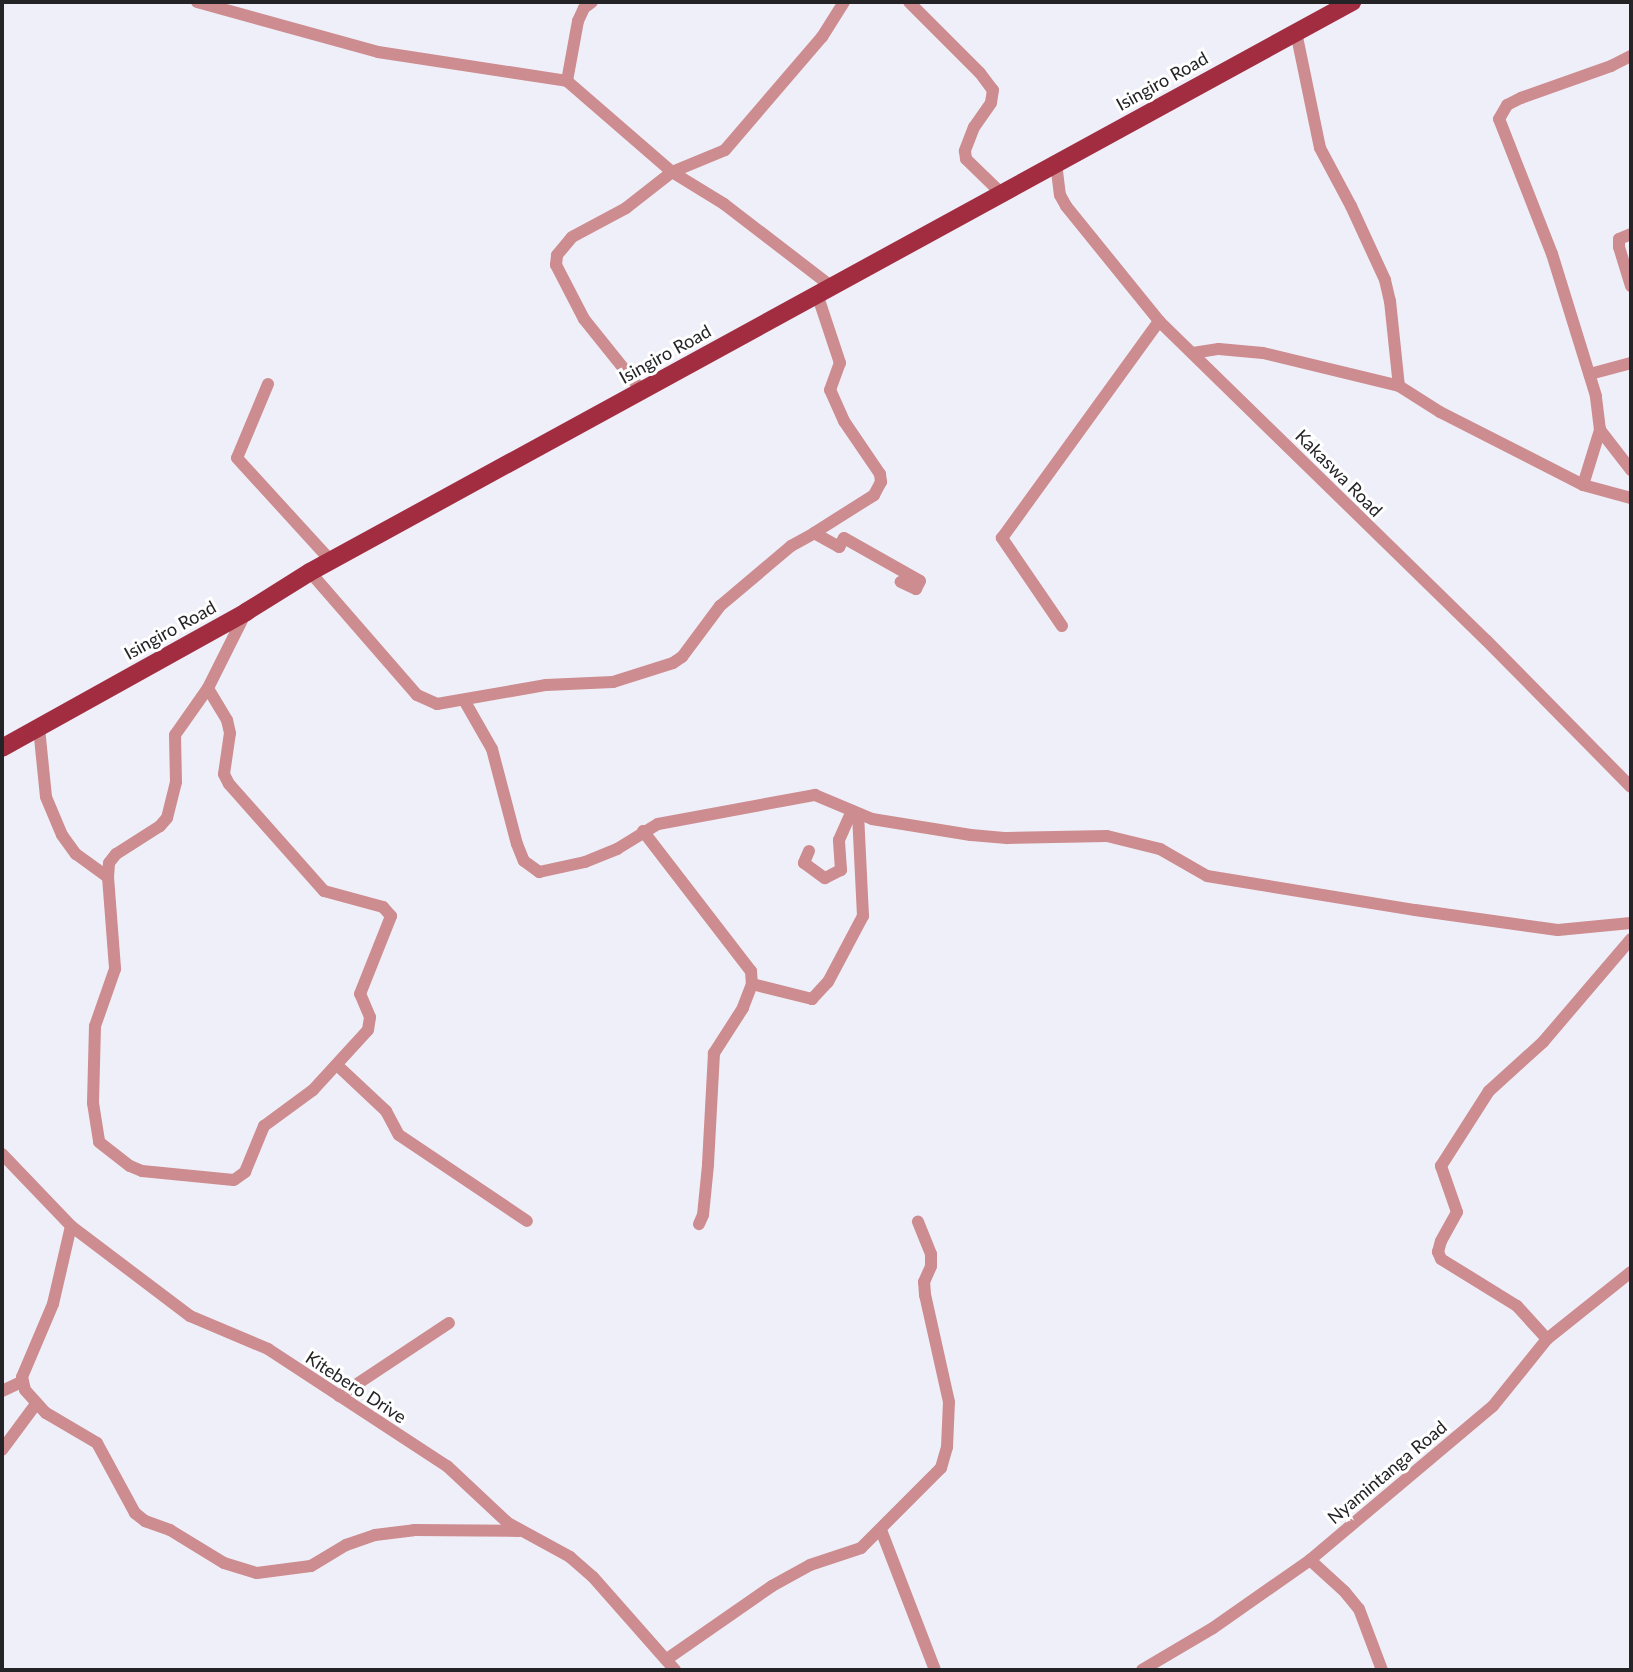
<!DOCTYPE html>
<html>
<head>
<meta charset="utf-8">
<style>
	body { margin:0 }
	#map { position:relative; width:1633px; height:1672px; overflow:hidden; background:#efeff9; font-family:Lato,sans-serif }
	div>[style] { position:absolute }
	.street>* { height:12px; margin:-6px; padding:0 6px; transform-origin:6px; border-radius:6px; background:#cd8c8f }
	.primary>* { height:18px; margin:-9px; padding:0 9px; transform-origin:9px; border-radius:9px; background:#a22d41 }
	span { translate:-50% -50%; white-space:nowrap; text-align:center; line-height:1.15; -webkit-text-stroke:6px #fff; paint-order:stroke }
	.street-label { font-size:18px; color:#242427 }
	.frame { position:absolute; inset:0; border:4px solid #242427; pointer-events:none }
</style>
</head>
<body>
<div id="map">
	<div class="street">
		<div style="left:197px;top:2px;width:188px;rotate:15.4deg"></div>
		<div style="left:378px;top:52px;width:191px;rotate:8.7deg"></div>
		<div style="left:567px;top:81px;width:139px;rotate:40.9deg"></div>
		<div style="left:672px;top:172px;width:61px;rotate:31.6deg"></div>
		<div style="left:724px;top:204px;width:135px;rotate:37.5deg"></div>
		<div style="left:909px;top:2px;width:100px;rotate:45deg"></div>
		<div style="left:980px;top:73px;width:21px;rotate:53deg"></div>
		<div style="left:993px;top:90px;width:13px;rotate:99deg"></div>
		<div style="left:991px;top:103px;width:29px;rotate:125deg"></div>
		<div style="left:974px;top:127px;width:26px;rotate:111deg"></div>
		<div style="left:965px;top:151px;width:8px;rotate:83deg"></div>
		<div style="left:966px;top:159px;width:49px;rotate:44.2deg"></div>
		<div style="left:1296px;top:32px;width:118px;rotate:78.3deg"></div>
		<div style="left:1320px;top:148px;width:66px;rotate:61.9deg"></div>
		<div style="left:1351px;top:206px;width:81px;rotate:65.3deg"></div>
		<div style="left:1385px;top:280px;width:22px;rotate:77deg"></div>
		<div style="left:1390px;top:301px;width:85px;rotate:84deg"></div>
		<div style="left:567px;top:81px;width:61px;rotate:-79.6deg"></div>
		<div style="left:578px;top:21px;width:14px;rotate:-65deg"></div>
		<div style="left:584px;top:8px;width:10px;rotate:-37deg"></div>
		<div style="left:1056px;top:163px;width:32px;rotate:83deg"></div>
		<div style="left:1060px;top:195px;width:13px;rotate:61deg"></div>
		<div style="left:1066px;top:206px;width:148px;rotate:51deg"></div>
		<div style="left:1159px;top:321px;width:457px;rotate:44.3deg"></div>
		<div style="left:1486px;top:640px;width:206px;rotate:45.4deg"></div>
		<div style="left:1631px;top:234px;width:13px;rotate:157deg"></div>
		<div style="left:1619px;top:239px;width:8px;rotate:90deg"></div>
		<div style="left:1619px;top:247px;width:41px;rotate:72.9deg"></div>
		<div style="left:1193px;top:353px;width:26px;rotate:-9deg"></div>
		<div style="left:1219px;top:349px;width:44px;rotate:5.2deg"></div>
		<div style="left:1263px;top:353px;width:140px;rotate:13.6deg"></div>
		<div style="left:1399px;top:386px;width:49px;rotate:32.4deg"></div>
		<div style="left:1440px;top:412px;width:161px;rotate:27deg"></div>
		<div style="left:1583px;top:485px;width:50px;rotate:15.2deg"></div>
		<div style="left:1590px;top:374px;width:42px;rotate:-15deg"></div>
		<div style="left:268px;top:384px;width:80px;rotate:112.7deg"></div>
		<div style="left:237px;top:458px;width:139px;rotate:47.6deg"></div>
		<div style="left:641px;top:390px;width:91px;rotate:-128.8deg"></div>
		<div style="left:584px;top:319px;width:61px;rotate:-117.4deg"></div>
		<div style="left:556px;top:265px;width:10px;rotate:-84deg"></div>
		<div style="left:557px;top:255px;width:23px;rotate:-50deg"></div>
		<div style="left:572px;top:237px;width:61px;rotate:-28.2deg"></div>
		<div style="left:626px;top:208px;width:58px;rotate:-38deg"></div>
		<div style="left:672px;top:172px;width:57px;rotate:-22.5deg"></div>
		<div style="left:725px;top:150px;width:149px;rotate:-49.4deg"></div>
		<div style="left:822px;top:37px;width:41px;rotate:-57.8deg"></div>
		<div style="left:1600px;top:430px;width:51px;rotate:52.2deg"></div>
		<div style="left:1583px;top:485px;width:58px;rotate:-72.8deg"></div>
		<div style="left:1600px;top:430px;width:34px;rotate:-97deg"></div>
		<div style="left:1596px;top:396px;width:149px;rotate:-107.2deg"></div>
		<div style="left:1552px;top:254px;width:145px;rotate:-111.4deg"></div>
		<div style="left:1499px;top:119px;width:16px;rotate:-60deg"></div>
		<div style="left:1507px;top:105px;width:16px;rotate:-27deg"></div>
		<div style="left:1521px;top:98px;width:96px;rotate:-19.6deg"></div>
		<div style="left:1611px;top:66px;width:22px;rotate:-27deg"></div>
		<div style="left:814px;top:533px;width:71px;rotate:-32.3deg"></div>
		<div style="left:874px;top:495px;width:15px;rotate:-62deg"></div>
		<div style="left:881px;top:482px;width:8px;rotate:-97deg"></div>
		<div style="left:880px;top:474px;width:64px;rotate:-124.2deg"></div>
		<div style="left:844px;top:421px;width:34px;rotate:-114deg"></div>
		<div style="left:830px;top:390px;width:29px;rotate:-70deg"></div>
		<div style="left:840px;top:363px;width:73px;rotate:-108.4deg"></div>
		<div style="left:310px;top:572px;width:163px;rotate:49deg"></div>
		<div style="left:417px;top:695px;width:22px;rotate:24deg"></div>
		<div style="left:437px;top:704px;width:111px;rotate:-9.9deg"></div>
		<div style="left:546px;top:685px;width:67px;rotate:-2.6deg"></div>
		<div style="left:613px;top:682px;width:63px;rotate:-17.6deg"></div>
		<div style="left:673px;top:663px;width:11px;rotate:-34deg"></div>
		<div style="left:682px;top:657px;width:64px;rotate:-53.3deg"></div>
		<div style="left:720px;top:606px;width:93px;rotate:-40.2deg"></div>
		<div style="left:791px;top:546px;width:26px;rotate:-29deg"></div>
		<div style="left:814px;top:533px;width:29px;rotate:29deg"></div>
		<div style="left:839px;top:547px;width:10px;rotate:-61deg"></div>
		<div style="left:844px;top:538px;width:87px;rotate:29.5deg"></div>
		<div style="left:920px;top:581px;width:9px;rotate:117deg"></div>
		<div style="left:916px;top:589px;width:17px;rotate:-155deg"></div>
		<div style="left:1062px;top:626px;width:107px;rotate:-124.3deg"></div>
		<div style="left:1002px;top:538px;width:268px;rotate:-54.1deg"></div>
		<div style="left:208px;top:688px;width:57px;rotate:125.1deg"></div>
		<div style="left:175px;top:735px;width:47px;rotate:88.8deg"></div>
		<div style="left:176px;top:782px;width:37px;rotate:104deg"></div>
		<div style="left:167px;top:818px;width:11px;rotate:131deg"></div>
		<div style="left:160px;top:826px;width:52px;rotate:147.5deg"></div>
		<div style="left:116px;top:854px;width:11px;rotate:128deg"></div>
		<div style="left:109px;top:863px;width:14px;rotate:94deg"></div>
		<div style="left:108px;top:877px;width:92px;rotate:85.6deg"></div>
		<div style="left:115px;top:969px;width:60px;rotate:109.3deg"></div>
		<div style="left:95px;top:1026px;width:77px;rotate:91.5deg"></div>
		<div style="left:93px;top:1103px;width:39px;rotate:81deg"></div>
		<div style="left:99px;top:1142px;width:39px;rotate:38deg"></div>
		<div style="left:130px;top:1166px;width:13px;rotate:23deg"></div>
		<div style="left:142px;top:1171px;width:92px;rotate:5.6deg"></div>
		<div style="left:234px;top:1180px;width:14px;rotate:-36deg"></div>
		<div style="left:245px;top:1172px;width:50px;rotate:-67.6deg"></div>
		<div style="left:264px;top:1126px;width:61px;rotate:-36.3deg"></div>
		<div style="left:313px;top:1090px;width:81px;rotate:-47.5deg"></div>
		<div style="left:368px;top:1030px;width:13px;rotate:-81deg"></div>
		<div style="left:370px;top:1017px;width:25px;rotate:-113deg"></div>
		<div style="left:360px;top:994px;width:84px;rotate:-68.3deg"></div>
		<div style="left:391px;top:916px;width:12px;rotate:-132deg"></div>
		<div style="left:383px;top:907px;width:61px;rotate:-164.8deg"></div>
		<div style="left:324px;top:891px;width:143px;rotate:-131.6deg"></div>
		<div style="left:229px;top:784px;width:11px;rotate:-117deg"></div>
		<div style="left:224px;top:774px;width:41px;rotate:-81.7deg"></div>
		<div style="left:230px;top:733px;width:13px;rotate:-103deg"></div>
		<div style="left:227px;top:720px;width:37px;rotate:-121deg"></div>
		<div style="left:208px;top:688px;width:85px;rotate:-63.4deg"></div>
		<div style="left:464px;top:700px;width:56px;rotate:60.3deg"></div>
		<div style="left:492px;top:749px;width:98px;rotate:75.3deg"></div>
		<div style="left:517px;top:844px;width:18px;rotate:68deg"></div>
		<div style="left:524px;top:861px;width:19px;rotate:36deg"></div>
		<div style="left:539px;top:872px;width:47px;rotate:-12.3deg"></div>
		<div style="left:585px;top:862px;width:35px;rotate:-22deg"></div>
		<div style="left:617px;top:849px;width:48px;rotate:-31.4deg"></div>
		<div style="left:658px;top:824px;width:160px;rotate:-10.5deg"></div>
		<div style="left:815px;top:795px;width:62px;rotate:22.8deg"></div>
		<div style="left:872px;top:819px;width:100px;rotate:9.2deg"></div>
		<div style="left:971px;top:835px;width:36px;rotate:5deg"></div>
		<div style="left:1007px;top:838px;width:100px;rotate:-1.1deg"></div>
		<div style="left:1107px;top:836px;width:55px;rotate:13.8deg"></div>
		<div style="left:1160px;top:849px;width:54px;rotate:29.9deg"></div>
		<div style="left:1207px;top:876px;width:211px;rotate:9.3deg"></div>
		<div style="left:1415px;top:910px;width:144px;rotate:8deg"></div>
		<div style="left:1558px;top:930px;width:73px;rotate:-5.5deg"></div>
		<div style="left:39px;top:728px;width:69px;rotate:84.2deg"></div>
		<div style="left:46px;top:797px;width:41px;rotate:67.2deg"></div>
		<div style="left:62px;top:835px;width:24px;rotate:54deg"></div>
		<div style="left:76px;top:854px;width:39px;rotate:36deg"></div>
		<div style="left:643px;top:831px;width:177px;rotate:52.4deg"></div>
		<div style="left:751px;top:971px;width:13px;rotate:86deg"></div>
		<div style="left:752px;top:984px;width:26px;rotate:111deg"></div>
		<div style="left:743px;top:1008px;width:54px;rotate:122.8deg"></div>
		<div style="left:714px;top:1053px;width:112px;rotate:93.1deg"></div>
		<div style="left:708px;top:1165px;width:50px;rotate:95.7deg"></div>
		<div style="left:703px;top:1215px;width:10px;rotate:114deg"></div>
		<div style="left:809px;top:851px;width:13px;rotate:113deg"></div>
		<div style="left:804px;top:863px;width:26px;rotate:36deg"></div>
		<div style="left:825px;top:878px;width:18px;rotate:-27deg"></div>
		<div style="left:841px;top:870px;width:30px;rotate:-94deg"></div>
		<div style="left:839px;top:840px;width:32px;rotate:-66deg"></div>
		<div style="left:752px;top:984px;width:62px;rotate:14deg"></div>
		<div style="left:812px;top:999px;width:23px;rotate:-47deg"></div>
		<div style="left:828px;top:982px;width:75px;rotate:-62.1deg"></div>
		<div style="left:863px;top:916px;width:102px;rotate:-92.8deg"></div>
		<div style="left:338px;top:1066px;width:66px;rotate:43.2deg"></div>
		<div style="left:386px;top:1111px;width:27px;rotate:62deg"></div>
		<div style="left:399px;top:1135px;width:154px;rotate:33.9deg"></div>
		<div style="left:2px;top:1154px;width:100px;rotate:46.2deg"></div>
		<div style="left:71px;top:1226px;width:149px;rotate:37.1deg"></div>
		<div style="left:190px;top:1316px;width:85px;rotate:22.9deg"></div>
		<div style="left:268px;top:1349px;width:214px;rotate:33.2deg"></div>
		<div style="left:447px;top:1466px;width:83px;rotate:43.1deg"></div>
		<div style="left:508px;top:1523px;width:71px;rotate:28.7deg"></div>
		<div style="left:570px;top:1557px;width:30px;rotate:41deg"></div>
		<div style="left:593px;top:1577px;width:124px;rotate:48.6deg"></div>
		<div style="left:71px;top:1226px;width:80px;rotate:103deg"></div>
		<div style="left:53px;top:1304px;width:79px;rotate:113deg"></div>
		<div style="left:22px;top:1377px;width:13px;rotate:77deg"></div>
		<div style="left:25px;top:1390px;width:31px;rotate:48deg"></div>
		<div style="left:46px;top:1413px;width:59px;rotate:30.5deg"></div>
		<div style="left:97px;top:1443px;width:80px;rotate:61.5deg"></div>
		<div style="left:135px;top:1513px;width:13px;rotate:39deg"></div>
		<div style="left:145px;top:1521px;width:27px;rotate:20deg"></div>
		<div style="left:170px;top:1530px;width:63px;rotate:31.4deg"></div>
		<div style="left:224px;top:1563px;width:34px;rotate:17deg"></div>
		<div style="left:257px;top:1573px;width:54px;rotate:-7.4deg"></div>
		<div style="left:311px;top:1566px;width:41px;rotate:-31deg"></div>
		<div style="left:346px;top:1545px;width:31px;rotate:-19deg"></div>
		<div style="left:375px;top:1535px;width:39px;rotate:-7deg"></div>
		<div style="left:414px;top:1530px;width:105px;rotate:0.5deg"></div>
		<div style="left:1547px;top:1339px;width:45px;rotate:-132.3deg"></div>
		<div style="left:1517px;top:1306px;width:89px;rotate:-148.3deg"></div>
		<div style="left:1441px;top:1259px;width:8px;rotate:-113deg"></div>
		<div style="left:1438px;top:1252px;width:11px;rotate:-75deg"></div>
		<div style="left:1441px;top:1241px;width:33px;rotate:-61deg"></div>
		<div style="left:1457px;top:1212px;width:49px;rotate:-109.2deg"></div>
		<div style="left:1441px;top:1166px;width:89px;rotate:-57.4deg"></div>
		<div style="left:1489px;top:1091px;width:73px;rotate:-42.2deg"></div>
		<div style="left:1543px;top:1042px;width:135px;rotate:-49.5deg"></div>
		<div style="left:2px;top:1391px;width:23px;rotate:-25deg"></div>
		<div style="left:339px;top:1396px;width:132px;rotate:-33.6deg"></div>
		<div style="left:2px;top:1450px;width:57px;rotate:-53.5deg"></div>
		<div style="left:881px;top:1530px;width:150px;rotate:68.9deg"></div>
		<div style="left:1310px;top:1560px;width:47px;rotate:42.4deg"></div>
		<div style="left:1345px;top:1592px;width:22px;rotate:51deg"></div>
		<div style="left:1359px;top:1609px;width:65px;rotate:69.3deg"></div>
		<div style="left:667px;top:1659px;width:128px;rotate:-34.8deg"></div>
		<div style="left:772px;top:1586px;width:43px;rotate:-28.9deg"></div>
		<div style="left:810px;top:1565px;width:54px;rotate:-18.4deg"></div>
		<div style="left:861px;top:1548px;width:113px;rotate:-45deg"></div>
		<div style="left:941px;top:1468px;width:22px;rotate:-74deg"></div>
		<div style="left:947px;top:1447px;width:45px;rotate:-87.5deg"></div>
		<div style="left:949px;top:1402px;width:110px;rotate:-102.6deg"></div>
		<div style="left:925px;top:1295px;width:13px;rotate:-94deg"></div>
		<div style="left:924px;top:1282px;width:17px;rotate:-66deg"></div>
		<div style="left:931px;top:1266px;width:12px;rotate:-90deg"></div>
		<div style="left:931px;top:1254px;width:35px;rotate:-112deg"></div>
		<div style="left:1142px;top:1670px;width:82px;rotate:-30.6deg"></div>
		<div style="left:1213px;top:1628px;width:118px;rotate:-35deg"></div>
		<div style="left:1310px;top:1560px;width:239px;rotate:-40.1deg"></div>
		<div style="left:1493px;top:1406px;width:86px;rotate:-51.1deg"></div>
		<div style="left:1547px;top:1339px;width:107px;rotate:-38.6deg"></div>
	</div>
	<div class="primary">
		<div style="left:2px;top:748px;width:279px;rotate:-29.1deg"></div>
		<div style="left:246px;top:612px;width:75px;rotate:-32deg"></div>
		<div style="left:310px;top:572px;width:1188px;rotate:-28.68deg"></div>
	</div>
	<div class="street-label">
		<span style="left:1162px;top:81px;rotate:-29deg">Isingiro Road</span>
		<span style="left:665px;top:354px;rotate:-29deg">Isingiro Road</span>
		<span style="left:1339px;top:473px;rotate:45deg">Kakaswa Road</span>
		<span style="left:170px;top:630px;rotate:-29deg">Isingiro Road</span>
		<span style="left:356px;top:1387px;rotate:33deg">Kitebero Drive</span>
		<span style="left:1387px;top:1472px;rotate:-40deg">Nyamintanga Road</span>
	</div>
	<div class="frame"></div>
</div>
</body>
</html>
